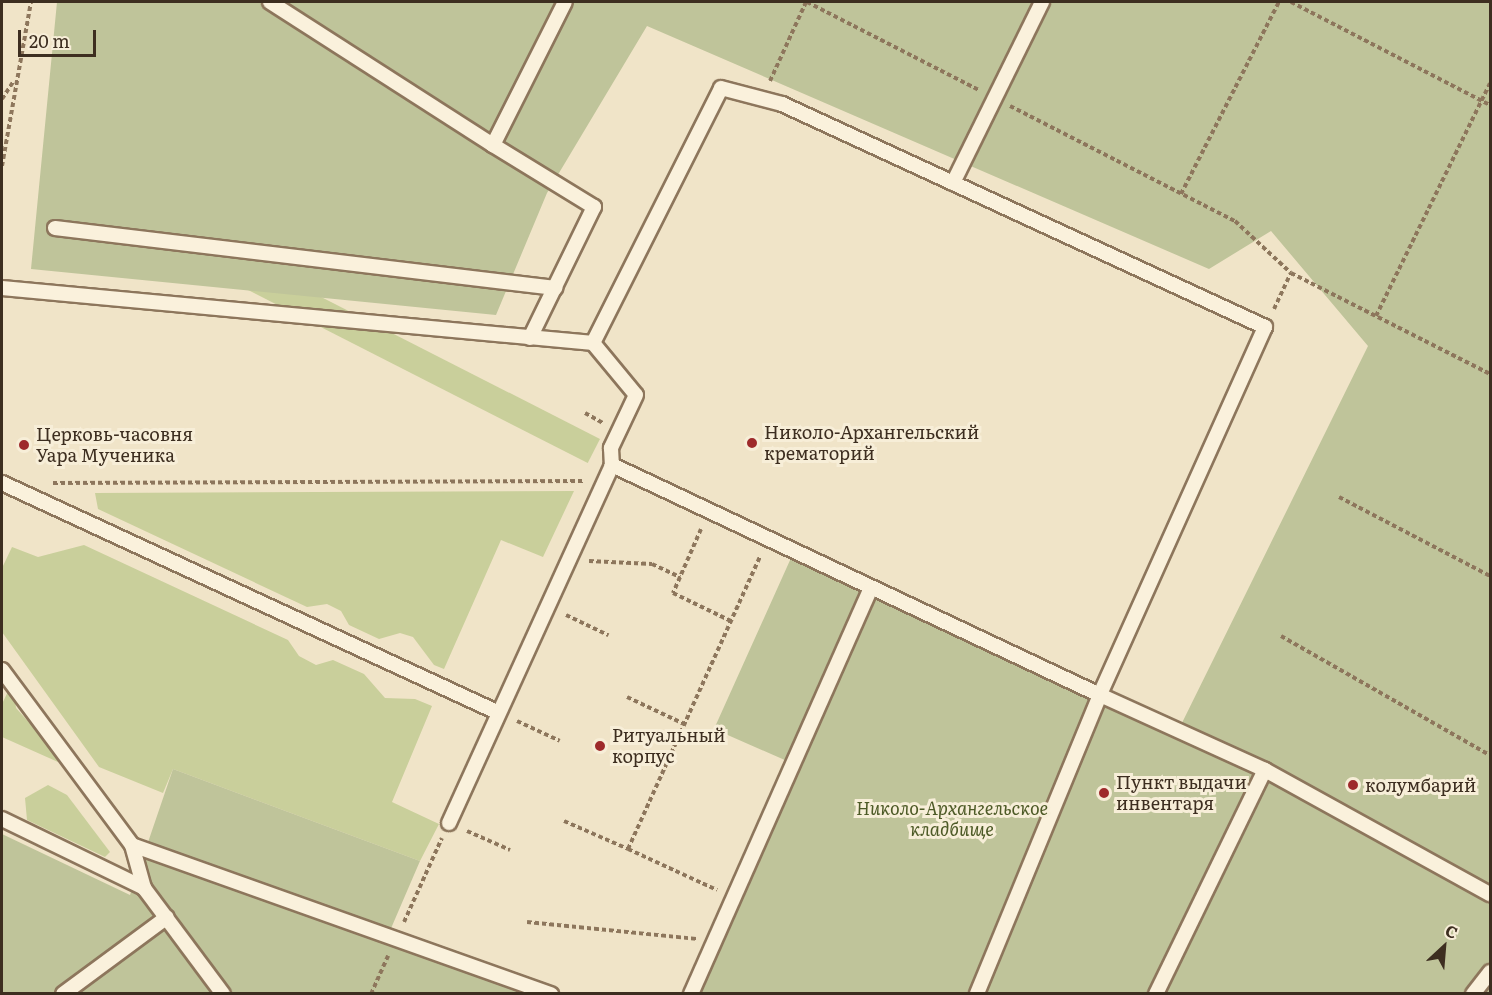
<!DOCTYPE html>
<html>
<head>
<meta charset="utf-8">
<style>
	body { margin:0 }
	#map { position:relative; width:1492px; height:995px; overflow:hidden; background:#f0e4c8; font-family:Literata,serif }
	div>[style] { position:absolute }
	.green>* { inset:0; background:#c9cf9b; transform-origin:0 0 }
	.cemetery>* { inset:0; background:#bfc49a }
	.path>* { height:4px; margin-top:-2px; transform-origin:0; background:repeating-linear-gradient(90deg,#8d765c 0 4.5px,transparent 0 7.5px) }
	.roads { filter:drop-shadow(2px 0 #8d765c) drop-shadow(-2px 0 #8d765c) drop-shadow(0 2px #8d765c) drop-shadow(0 -2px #8d765c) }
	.service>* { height:14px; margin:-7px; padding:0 7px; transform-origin:7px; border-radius:7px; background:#faf1dc }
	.dots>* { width:16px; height:16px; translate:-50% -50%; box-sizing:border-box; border:3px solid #f7eed8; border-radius:50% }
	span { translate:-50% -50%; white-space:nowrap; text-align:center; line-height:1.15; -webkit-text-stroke:6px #f7eed8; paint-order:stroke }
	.poi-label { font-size:18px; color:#3d2e20 }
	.left { translate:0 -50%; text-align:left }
	.park-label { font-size:18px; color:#4d5a26; font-style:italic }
	.frame { position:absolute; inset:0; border:3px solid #3d2e20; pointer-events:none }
	.north { position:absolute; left:1414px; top:917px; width:60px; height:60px; -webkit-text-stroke:4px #f7eed8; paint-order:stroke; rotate:26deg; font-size:16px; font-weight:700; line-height:24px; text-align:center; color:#3d2e20 }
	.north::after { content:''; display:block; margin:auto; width:21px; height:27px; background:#3d2e20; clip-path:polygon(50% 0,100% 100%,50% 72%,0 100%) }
	.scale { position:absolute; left:18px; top:30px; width:78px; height:27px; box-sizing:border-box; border:3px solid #3d2e20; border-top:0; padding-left:8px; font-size:18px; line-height:21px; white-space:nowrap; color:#3d2e20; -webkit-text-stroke:4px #f7eed8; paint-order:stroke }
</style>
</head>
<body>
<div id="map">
	<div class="green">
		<div style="left:600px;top:439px;width:27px;height:509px;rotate:117deg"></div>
		<div style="clip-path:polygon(574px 491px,543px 557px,501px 540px,444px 669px,434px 665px,413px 637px,400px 633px,379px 639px,349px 625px,341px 611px,327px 604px,307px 607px,98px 509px,95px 493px)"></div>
		<div style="clip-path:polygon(84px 545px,288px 640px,299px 656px,316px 665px,333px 660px,364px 674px,385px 698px,415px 699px,432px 706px,392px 802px,439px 824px,420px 861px,173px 769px,163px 793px,99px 767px,2px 632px,2px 568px,12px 547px,38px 557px)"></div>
		<div style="clip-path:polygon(13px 681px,16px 708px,62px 759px,58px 762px,2px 737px,2px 704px)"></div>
		<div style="clip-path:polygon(48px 785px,67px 795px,110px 852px,105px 857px,27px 820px,25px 798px)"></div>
	</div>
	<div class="cemetery">
		<div style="clip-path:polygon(57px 2px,1490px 2px,1490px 993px,683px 993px,787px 761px,714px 729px,791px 558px,1177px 733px,1368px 346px,1271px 231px,1209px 269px,647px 26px,547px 193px,496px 315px,31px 269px)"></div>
		<div style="clip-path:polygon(173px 769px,420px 861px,386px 940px,532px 993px,2px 993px,2px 834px,130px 895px)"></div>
	</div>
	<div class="path">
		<div style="left:807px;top:2px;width:193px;rotate:27.1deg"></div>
		<div style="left:1291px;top:2px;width:224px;rotate:27.4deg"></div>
		<div style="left:770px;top:81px;width:87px;rotate:-65.5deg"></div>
		<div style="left:2px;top:99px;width:20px;rotate:-57deg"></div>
		<div style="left:1010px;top:106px;width:253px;rotate:27.1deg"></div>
		<div style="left:1235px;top:221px;width:76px;rotate:42.9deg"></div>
		<div style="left:2px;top:166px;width:167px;rotate:-80deg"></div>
		<div style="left:1181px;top:194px;width:216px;rotate:-63deg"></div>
		<div style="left:1274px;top:309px;width:40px;rotate:-65deg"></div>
		<div style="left:1291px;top:273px;width:223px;rotate:26.9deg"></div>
		<div style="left:1376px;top:316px;width:259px;rotate:-63.9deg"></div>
		<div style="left:585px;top:413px;width:21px;rotate:29deg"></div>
		<div style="left:53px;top:483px;width:532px;rotate:-0.22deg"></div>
		<div style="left:1339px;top:497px;width:170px;rotate:27.6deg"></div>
		<div style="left:701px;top:529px;width:70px;rotate:113.6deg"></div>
		<div style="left:673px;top:593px;width:64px;rotate:25.8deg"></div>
		<div style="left:589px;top:561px;width:63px;rotate:2.7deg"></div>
		<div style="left:652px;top:564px;width:31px;rotate:25deg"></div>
		<div style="left:566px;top:615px;width:47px;rotate:25.5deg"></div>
		<div style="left:1281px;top:636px;width:241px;rotate:29.7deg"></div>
		<div style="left:627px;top:697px;width:63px;rotate:25.3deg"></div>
		<div style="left:517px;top:721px;width:47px;rotate:24.9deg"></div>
		<div style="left:564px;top:821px;width:70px;rotate:23.6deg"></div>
		<div style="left:628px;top:849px;width:321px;rotate:-65.7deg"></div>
		<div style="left:467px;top:831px;width:47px;rotate:23.8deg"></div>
		<div style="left:628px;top:849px;width:98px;rotate:24.7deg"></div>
		<div style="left:404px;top:922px;width:92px;rotate:-65.7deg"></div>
		<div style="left:527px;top:922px;width:170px;rotate:5.7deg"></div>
		<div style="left:371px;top:994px;width:42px;rotate:-65.9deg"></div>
	</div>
	<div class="roads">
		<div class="service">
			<div style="left:270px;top:2px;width:265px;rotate:32.7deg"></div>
			<div style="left:953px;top:183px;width:202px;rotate:-63.8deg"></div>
			<div style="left:55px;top:228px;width:504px;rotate:6.84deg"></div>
			<div style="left:2px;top:288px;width:594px;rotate:5.32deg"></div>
			<div style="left:593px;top:343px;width:285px;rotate:-63.3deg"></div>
			<div style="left:721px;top:88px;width:63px;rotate:14.7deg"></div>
			<div style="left:782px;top:104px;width:532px;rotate:24.78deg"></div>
			<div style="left:1265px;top:327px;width:403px;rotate:114.2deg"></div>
			<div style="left:1100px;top:695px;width:181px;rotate:24.4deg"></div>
			<div style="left:1265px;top:770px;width:257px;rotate:28.9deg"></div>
			<div style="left:530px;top:338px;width:146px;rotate:-64deg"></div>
			<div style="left:594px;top:207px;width:119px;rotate:-148.5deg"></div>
			<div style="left:493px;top:145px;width:160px;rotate:-63.3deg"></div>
			<div style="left:593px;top:343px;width:67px;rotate:50.4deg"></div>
			<div style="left:636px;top:395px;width:59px;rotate:115.3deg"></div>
			<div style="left:611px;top:448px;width:17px;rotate:87deg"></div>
			<div style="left:2px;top:483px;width:545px;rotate:24.83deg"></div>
			<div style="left:2px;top:670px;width:218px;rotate:53.4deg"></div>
			<div style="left:132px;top:845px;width:45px;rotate:74.4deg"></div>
			<div style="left:144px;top:888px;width:132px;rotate:53.3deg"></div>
			<div style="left:2px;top:819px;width:158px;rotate:25.9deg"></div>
			<div style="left:449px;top:823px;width:393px;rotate:-65.5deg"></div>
			<div style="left:612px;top:465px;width:539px;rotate:25.24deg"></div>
			<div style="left:1100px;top:695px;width:323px;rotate:112.4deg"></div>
			<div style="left:132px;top:845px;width:445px;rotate:19.6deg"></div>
			<div style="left:63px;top:994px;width:129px;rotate:-36.5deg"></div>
			<div style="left:691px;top:994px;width:444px;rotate:-66.1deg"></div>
			<div style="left:1156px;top:994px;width:249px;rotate:-64.1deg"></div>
			<div style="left:1473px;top:994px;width:28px;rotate:-52deg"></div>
		</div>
	</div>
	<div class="dots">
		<div style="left:752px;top:443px;background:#9e2a2b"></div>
		<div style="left:24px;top:445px;background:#9e2a2b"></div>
		<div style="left:600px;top:746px;background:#9e2a2b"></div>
		<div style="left:1353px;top:785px;background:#9e2a2b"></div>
		<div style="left:1104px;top:793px;background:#9e2a2b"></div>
	</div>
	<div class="poi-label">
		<span class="left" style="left:764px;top:443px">Николо-Архангельский<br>крематорий</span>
		<span class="left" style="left:36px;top:445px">Церковь-часовня<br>Уара Мученика</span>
		<span class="left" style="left:612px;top:746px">Ритуальный<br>корпус</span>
		<span class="left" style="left:1116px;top:793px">Пункт выдачи<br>инвентаря</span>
		<span class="left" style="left:1365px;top:785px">колумбарий</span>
	</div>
	<div class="park-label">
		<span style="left:952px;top:819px">Николо-Архангельское<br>кладбище</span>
	</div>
	<div class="frame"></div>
	<div class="north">С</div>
	<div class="scale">20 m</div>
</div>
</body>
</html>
